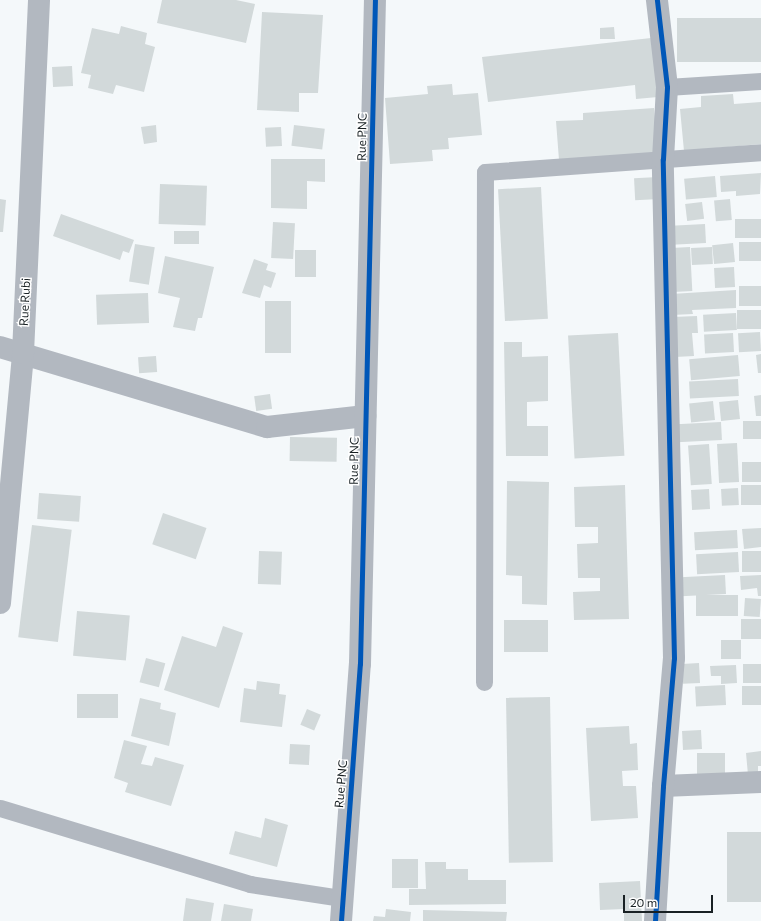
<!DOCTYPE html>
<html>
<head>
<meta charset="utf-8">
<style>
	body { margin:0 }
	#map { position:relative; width:761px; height:921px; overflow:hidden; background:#f4f8fa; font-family:Commissioner,sans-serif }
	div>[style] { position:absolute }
	.building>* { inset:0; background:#d2d9da; transform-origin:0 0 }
	.service>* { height:17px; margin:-8.5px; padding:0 8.5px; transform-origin:8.5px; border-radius:8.5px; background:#b2b8c0 }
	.minor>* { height:22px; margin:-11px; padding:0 11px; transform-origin:11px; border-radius:11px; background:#b2b8c0 }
	.cycleway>* { height:5px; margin:-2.5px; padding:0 2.5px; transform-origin:2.5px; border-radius:2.5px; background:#0057b8 }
	span { translate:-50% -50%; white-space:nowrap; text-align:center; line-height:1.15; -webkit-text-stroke:3px #fff; paint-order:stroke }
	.street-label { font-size:12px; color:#192124 }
	.scale { position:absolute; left:623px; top:895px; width:90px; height:18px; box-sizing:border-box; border:2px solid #192124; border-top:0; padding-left:5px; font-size:12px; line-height:14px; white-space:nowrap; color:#192124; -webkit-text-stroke:3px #fff; paint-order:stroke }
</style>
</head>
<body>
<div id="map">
	<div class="building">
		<div style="clip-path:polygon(162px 0,236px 0,255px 4px,246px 43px,157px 23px)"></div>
		<div style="clip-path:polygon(262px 12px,323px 15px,318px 93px,299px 93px,299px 112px,257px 110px)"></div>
		<div style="left:761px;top:18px;width:44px;height:84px;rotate:90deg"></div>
		<div style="clip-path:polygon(121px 26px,147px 33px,145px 44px,155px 47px,144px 92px,116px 85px,113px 94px,88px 88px,91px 75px,81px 73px,92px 28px,119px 34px)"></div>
		<div style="clip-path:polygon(614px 27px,615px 39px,600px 39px,600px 28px)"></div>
		<div style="clip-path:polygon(651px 38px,658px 97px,636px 99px,635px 85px,488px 102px,482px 57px)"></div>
		<div style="left:72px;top:66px;width:20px;height:20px;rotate:87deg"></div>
		<div style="clip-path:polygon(452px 84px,453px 95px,478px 93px,482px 135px,448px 138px,449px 149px,432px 150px,433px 161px,390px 164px,385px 98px,428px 94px,427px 86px)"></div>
		<div style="clip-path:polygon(733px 94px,734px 104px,761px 102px,761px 144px,684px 151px,680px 109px,701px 107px,701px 96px)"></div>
		<div style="clip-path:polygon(654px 108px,658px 154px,559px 160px,556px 121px,583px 120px,583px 113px)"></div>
		<div style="clip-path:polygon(156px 125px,157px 142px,144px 144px,141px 127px)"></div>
		<div style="left:294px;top:125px;width:31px;height:21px;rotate:7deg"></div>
		<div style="left:281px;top:127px;width:19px;height:16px;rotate:87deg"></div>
		<div style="clip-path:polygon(271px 159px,325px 159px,325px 182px,307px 181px,307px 209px,271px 208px)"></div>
		<div style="clip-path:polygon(761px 173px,760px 194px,736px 196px,736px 191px,721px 192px,720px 176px)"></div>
		<div style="left:715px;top:176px;width:21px;height:31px;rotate:85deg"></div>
		<div style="left:658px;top:177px;width:22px;height:24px;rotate:87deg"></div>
		<div style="left:160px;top:184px;width:47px;height:40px;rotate:2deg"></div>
		<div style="left:541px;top:187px;width:132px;height:43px;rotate:87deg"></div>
		<div style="clip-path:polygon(0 199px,6px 200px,3px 232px,0 232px)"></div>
		<div style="left:730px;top:199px;width:21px;height:16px;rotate:85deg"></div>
		<div style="left:702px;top:202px;width:17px;height:17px;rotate:83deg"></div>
		<div style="clip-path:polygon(61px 214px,134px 240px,129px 253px,123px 251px,120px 260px,53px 236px)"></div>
		<div style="left:761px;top:219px;width:19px;height:26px;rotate:90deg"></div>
		<div style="left:273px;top:222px;width:22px;height:36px;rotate:3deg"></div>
		<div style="left:705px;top:224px;width:19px;height:34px;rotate:87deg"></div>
		<div style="left:199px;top:231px;width:13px;height:25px;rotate:90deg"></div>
		<div style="left:761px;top:242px;width:19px;height:22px;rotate:90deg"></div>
		<div style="left:733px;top:243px;width:19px;height:21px;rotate:84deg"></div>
		<div style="left:135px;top:244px;width:20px;height:38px;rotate:9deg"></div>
		<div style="left:690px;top:247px;width:44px;height:19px;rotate:87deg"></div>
		<div style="left:712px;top:247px;width:17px;height:21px;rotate:87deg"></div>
		<div style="left:295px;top:250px;width:21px;height:27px"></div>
		<div style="clip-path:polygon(165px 256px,214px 267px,202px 318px,198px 318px,195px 331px,173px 327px,180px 298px,158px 293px)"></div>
		<div style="clip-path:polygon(254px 259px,268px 264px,266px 270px,276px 273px,271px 288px,264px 285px,260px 298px,242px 293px)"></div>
		<div style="left:734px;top:267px;width:20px;height:20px;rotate:87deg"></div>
		<div style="left:761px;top:286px;width:20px;height:22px;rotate:90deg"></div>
		<div style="clip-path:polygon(736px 290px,736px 308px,692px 310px,693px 314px,672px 315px,671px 294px)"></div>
		<div style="left:148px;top:293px;width:30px;height:52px;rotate:88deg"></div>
		<div style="left:265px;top:301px;width:26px;height:52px"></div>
		<div style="left:761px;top:310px;width:19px;height:24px;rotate:90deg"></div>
		<div style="left:736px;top:313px;width:17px;height:33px;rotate:87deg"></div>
		<div style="clip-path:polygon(697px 316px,698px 333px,692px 333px,694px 356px,675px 357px,672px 317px)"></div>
		<div style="left:760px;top:332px;width:19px;height:22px;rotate:87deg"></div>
		<div style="left:618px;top:333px;width:123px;height:50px;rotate:87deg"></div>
		<div style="left:733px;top:333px;width:19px;height:29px;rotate:87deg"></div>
		<div style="clip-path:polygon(504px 342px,522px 342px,522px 357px,548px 356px,548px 401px,527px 402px,527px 426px,548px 426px,548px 456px,506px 456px)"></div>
		<div style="clip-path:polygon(761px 354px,761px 373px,758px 373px,756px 355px)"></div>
		<div style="left:738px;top:355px;width:21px;height:49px;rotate:85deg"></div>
		<div style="left:156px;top:356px;width:16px;height:18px;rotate:86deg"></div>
		<div style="left:738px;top:379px;width:17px;height:49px;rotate:87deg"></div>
		<div style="left:270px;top:394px;width:15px;height:16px;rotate:82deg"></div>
		<div style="clip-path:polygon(761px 395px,761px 416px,756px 416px,754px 396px)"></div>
		<div style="left:738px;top:400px;width:19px;height:19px;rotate:84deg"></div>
		<div style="left:713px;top:401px;width:19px;height:24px;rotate:84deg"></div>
		<div style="left:761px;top:421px;width:18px;height:18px;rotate:90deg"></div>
		<div style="left:721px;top:422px;width:18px;height:45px;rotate:87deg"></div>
		<div style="left:290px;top:437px;width:47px;height:24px;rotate:1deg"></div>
		<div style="left:737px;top:443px;width:39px;height:20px;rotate:87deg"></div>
		<div style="left:709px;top:444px;width:40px;height:21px;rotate:86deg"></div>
		<div style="left:761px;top:462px;width:20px;height:19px;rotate:90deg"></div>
		<div style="clip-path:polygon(507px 481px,549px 482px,547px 605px,522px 604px,522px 576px,506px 575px)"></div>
		<div style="clip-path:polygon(625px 485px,629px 619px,574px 620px,573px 592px,600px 591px,600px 578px,578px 578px,577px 544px,598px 543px,598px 527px,575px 527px,574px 487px)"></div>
		<div style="left:761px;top:485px;width:20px;height:20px;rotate:90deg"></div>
		<div style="left:738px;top:488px;width:17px;height:17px;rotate:87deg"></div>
		<div style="left:709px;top:489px;width:20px;height:18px;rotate:87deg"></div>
		<div style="left:39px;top:493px;width:42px;height:26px;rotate:4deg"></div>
		<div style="left:163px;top:513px;width:46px;height:33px;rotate:19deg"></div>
		<div style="left:32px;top:525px;width:40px;height:113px;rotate:7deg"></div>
		<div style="clip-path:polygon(761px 528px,761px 547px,744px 549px,742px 529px)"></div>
		<div style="left:737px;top:530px;width:18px;height:43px;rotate:87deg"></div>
		<div style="left:259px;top:551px;width:23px;height:33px;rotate:2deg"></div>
		<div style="left:761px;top:551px;width:21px;height:19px;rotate:90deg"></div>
		<div style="left:738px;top:552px;width:20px;height:42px;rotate:87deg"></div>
		<div style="left:725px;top:575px;width:19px;height:45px;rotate:87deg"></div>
		<div style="clip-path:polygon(761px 575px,761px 596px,758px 596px,757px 588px,741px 590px,740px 576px)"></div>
		<div style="left:738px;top:595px;width:21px;height:42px;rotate:90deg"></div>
		<div style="left:745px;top:598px;width:16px;height:18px;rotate:4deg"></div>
		<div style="left:77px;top:611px;width:53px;height:45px;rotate:5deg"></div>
		<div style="left:761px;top:619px;width:20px;height:20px;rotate:90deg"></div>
		<div style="left:504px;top:620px;width:44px;height:32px"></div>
		<div style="clip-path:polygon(223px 626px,243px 633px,219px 708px,164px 690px,182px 636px,216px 647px)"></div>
		<div style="left:741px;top:640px;width:19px;height:20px;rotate:90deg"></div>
		<div style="left:146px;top:658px;width:20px;height:25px;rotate:15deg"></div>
		<div style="left:699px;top:663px;width:20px;height:17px;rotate:87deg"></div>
		<div style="left:761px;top:664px;width:19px;height:18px;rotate:90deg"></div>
		<div style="clip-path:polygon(736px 665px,737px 683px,721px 684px,721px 676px,711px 676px,710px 666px)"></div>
		<div style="clip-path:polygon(257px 681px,280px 684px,279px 694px,286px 695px,282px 727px,240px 722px,244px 688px,256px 690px)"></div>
		<div style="left:725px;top:685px;width:20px;height:30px;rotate:87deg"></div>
		<div style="left:761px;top:686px;width:19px;height:19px;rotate:90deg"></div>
		<div style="left:77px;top:694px;width:41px;height:24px"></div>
		<div style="left:550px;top:697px;width:165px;height:44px;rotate:89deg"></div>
		<div style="clip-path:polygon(140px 698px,161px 703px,160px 709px,176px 713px,169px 746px,131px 736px)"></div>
		<div style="left:307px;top:709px;width:15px;height:17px;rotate:23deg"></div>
		<div style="clip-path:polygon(629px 726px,630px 744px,637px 743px,638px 770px,622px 771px,623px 786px,636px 786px,638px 818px,591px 821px,586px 728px)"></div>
		<div style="left:701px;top:730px;width:19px;height:19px;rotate:87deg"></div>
		<div style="clip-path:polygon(124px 740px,147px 746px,141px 764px,152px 766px,155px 757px,184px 765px,171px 806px,125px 792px,128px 783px,114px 778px)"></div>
		<div style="left:290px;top:744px;width:20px;height:20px;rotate:3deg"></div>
		<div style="clip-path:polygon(761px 751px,761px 766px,758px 766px,758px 775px,748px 775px,746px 753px)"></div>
		<div style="left:697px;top:753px;width:28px;height:23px"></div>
		<div style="clip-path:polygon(265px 818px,288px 825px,277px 867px,229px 854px,235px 831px,261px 838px)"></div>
		<div style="left:761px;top:832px;width:70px;height:34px;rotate:90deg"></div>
		<div style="left:418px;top:859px;width:29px;height:26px;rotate:90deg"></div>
		<div style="clip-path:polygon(425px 862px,446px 862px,446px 869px,468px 869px,468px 880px,506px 880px,506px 904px,409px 905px,409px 889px,426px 889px)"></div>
		<div style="clip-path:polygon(640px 881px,642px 921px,624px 921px,624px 909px,600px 910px,599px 883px)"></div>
		<div style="clip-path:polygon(186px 898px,214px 903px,211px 921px,183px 921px)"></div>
		<div style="clip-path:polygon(224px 904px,253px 909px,251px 921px,221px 921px)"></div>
		<div style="clip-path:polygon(386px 909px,411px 912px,410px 921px,373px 921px,374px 916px,385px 917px)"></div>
		<div style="clip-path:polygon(423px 910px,507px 912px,506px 921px,423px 921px)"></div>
	</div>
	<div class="service">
		<div style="left:667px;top:87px;width:94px;rotate:-3.7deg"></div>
		<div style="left:484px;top:682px;width:510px;rotate:-89.89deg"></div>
		<div style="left:485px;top:172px;width:277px;rotate:-4.1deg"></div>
		<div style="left:0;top:808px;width:261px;rotate:16.9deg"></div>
		<div style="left:250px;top:884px;width:93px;rotate:8.7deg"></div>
	</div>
	<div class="minor">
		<div style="left:0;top:347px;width:279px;rotate:16.7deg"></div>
		<div style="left:267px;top:427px;width:99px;rotate:-6.4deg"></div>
		<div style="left:0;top:603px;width:251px;rotate:-84.7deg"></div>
		<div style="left:23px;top:353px;width:353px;rotate:-87.4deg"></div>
		<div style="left:663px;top:786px;width:98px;rotate:-2.3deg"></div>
		<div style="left:341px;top:921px;width:258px;rotate:-85.8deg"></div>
		<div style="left:360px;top:664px;width:664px;rotate:-88.71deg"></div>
		<div style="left:655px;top:921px;width:135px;rotate:-86.6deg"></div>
		<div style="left:663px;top:786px;width:128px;rotate:-85.1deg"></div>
		<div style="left:674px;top:658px;width:499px;rotate:-91.3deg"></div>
		<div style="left:663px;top:159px;width:72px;rotate:-86.8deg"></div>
		<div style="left:667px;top:87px;width:88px;rotate:-96.6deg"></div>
	</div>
	<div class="cycleway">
		<div style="left:341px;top:921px;width:258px;rotate:-85.8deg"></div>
		<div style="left:360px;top:664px;width:664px;rotate:-88.71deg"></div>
		<div style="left:655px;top:921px;width:135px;rotate:-86.6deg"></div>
		<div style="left:663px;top:786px;width:128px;rotate:-85.1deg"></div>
		<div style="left:674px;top:658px;width:499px;rotate:-91.3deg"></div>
		<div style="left:663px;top:159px;width:72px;rotate:-86.8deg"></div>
		<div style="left:667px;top:87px;width:88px;rotate:-96.6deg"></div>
	</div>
	<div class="street-label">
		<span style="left:362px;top:137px;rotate:-89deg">Rue PNC</span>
		<span style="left:25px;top:302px;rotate:-87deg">Rue Rubi</span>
		<span style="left:354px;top:461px;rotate:-89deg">Rue PNC</span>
		<span style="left:341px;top:784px;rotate:-85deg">Rue PNC</span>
	</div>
	<div class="scale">20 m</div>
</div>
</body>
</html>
